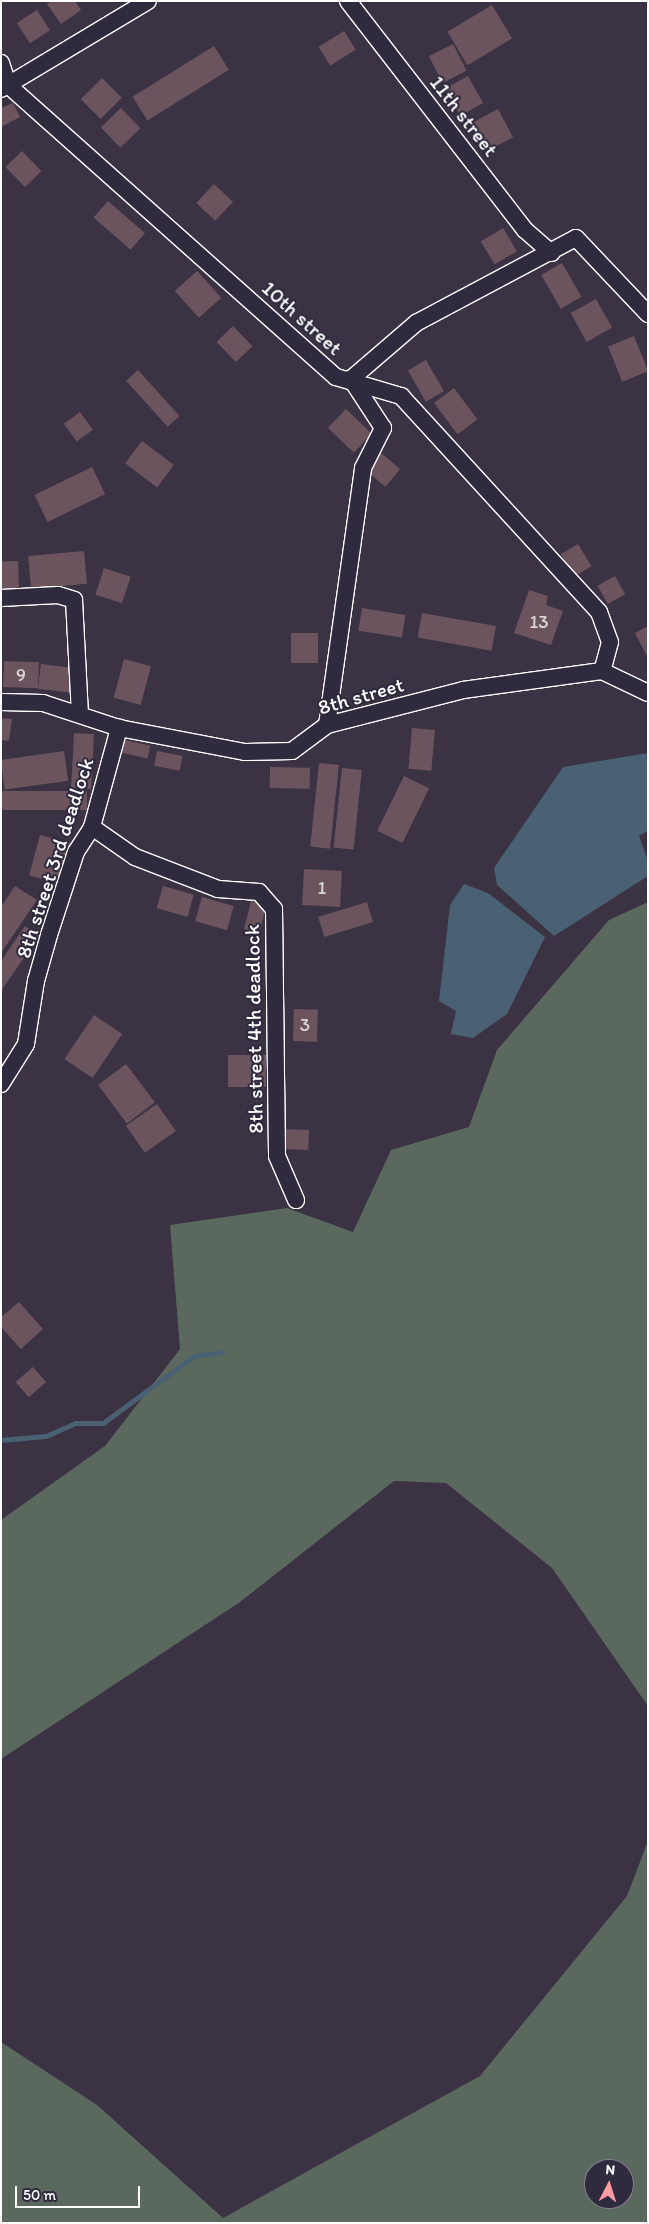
<!DOCTYPE html>
<html>
<head>
<meta charset="utf-8">
<style>
	body { margin:0 }
	#map { position:relative; width:649px; height:2224px; overflow:hidden; background:#3b3244; font-family:Itim,sans-serif }
	div>[style] { position:absolute }
	.green>* { inset:0; background:#5b685e }
	.water>* { inset:0; background:#496173 }
	.stream>* { height:5px; margin:-2.5px; padding:0 2.5px; transform-origin:2.5px; border-radius:2.5px; background:#496173 }
	.building>* { inset:0; background:#6c545e; transform-origin:0 0 }
	.roads { filter:drop-shadow(1px 0 #fff) drop-shadow(-1px 0 #fff) drop-shadow(0 1px #fff) drop-shadow(0 -1px #fff) }
	.street>* { height:16px; margin:-8px; padding:0 8px; transform-origin:8px; border-radius:8px; background:#2f2a3d }
	span { translate:-50% -50%; white-space:nowrap; text-align:center; line-height:1.15; -webkit-text-stroke:4px #2f2a3d; paint-order:stroke }
	.number-label { font-size:19px; color:#dad4d7 }
	.number-label span { -webkit-text-stroke-width:0 }
	.street-label { font-size:21px; color:#fff }
	.frame { position:absolute; inset:0; border:2px solid #fff; pointer-events:none }
	.north { position:absolute; left:584px; top:2159px; width:50px; height:50px; box-sizing:border-box; background:#2f2a3d; border:1px solid #827f8b; border-radius:50%; rotate:5deg; font-size:14px; font-weight:700; line-height:20px; text-align:center; color:#fff }
	.north::after { content:''; display:block; margin:auto; width:18px; height:22px; background:#ff9aa2; clip-path:polygon(50% 0,100% 100%,50% 72%,0 100%) }
	.scale { position:absolute; left:15px; top:2186px; width:125px; height:22px; box-sizing:border-box; border:2px solid #fff; border-top:0; padding-left:6px; font-size:15px; line-height:18px; white-space:nowrap; color:#fff; -webkit-text-stroke:4px #2f2a3d; paint-order:stroke }
</style>
</head>
<body>
<div id="map">
	<div class="green">
		<div style="clip-path:polygon(648px 902px,648px 1706px,552px 1568px,446px 1483px,394px 1481px,240px 1602px,1px 1759px,1px 1520px,105px 1446px,180px 1349px,170px 1225px,287px 1208px,353px 1232px,391px 1150px,469px 1127px,497px 1050px,609px 920px)"></div>
		<div style="clip-path:polygon(evenodd,648px 1841px,648px 2223px,1px 2223px,1px 2042px,97px 2105px,223px 2218px,480px 2076px,627px 1896px,648px 1841px,594px 2169px,624px 2169px,624px 2199px,594px 2199px,594px 2169px)"></div>
	</div>
	<div class="water">
		<div style="clip-path:polygon(648px 753px,648px 831px,639px 836px,648px 861px,648px 876px,554px 936px,497px 885px,494px 868px,563px 767px)"></div>
		<div style="clip-path:polygon(464px 884px,488px 893px,545px 937px,507px 1014px,473px 1038px,451px 1034px,456px 1011px,439px 1001px,450px 905px)"></div>
	</div>
	<div class="stream">
		<div style="left:1px;top:1440px;width:45px;rotate:-5.1deg"></div>
		<div style="left:46px;top:1436px;width:32px;rotate:-24deg"></div>
		<div style="left:75px;top:1423px;width:28px"></div>
		<div style="left:103px;top:1423px;width:113px;rotate:-36.4deg"></div>
		<div style="left:194px;top:1356px;width:28px;rotate:-8deg"></div>
	</div>
	<div class="building">
		<div style="clip-path:polygon(51px 1px,75px 1px,81px 10px,61px 24px,47px 4px)"></div>
		<div style="left:492px;top:5px;width:39px;height:52px;rotate:59deg"></div>
		<div style="left:37px;top:10px;width:24px;height:24px;rotate:57deg"></div>
		<div style="left:344px;top:31px;width:22px;height:30px;rotate:58deg"></div>
		<div style="left:453px;top:44px;width:30px;height:27px;rotate:63deg"></div>
		<div style="left:214px;top:46px;width:28px;height:96px;rotate:58deg"></div>
		<div style="left:468px;top:76px;width:31px;height:26px;rotate:61deg"></div>
		<div style="left:102px;top:78px;width:28px;height:30px;rotate:45deg"></div>
		<div style="clip-path:polygon(13px 103px,20px 117px,1px 127px,1px 108px)"></div>
		<div style="left:121px;top:108px;width:28px;height:28px;rotate:46deg"></div>
		<div style="left:498px;top:109px;width:32px;height:32px;rotate:62deg"></div>
		<div style="left:22px;top:151px;width:28px;height:23px;rotate:46deg"></div>
		<div style="left:214px;top:184px;width:26px;height:26px;rotate:43deg"></div>
		<div style="left:108px;top:201px;width:49px;height:22px;rotate:41deg"></div>
		<div style="left:503px;top:228px;width:27px;height:26px;rotate:59deg"></div>
		<div style="left:562px;top:263px;width:39px;height:24px;rotate:60deg"></div>
		<div style="left:197px;top:271px;width:36px;height:30px;rotate:48deg"></div>
		<div style="left:596px;top:299px;width:33px;height:29px;rotate:61deg"></div>
		<div style="left:233px;top:326px;width:28px;height:23px;rotate:46deg"></div>
		<div style="left:634px;top:336px;width:38px;height:28px;rotate:68deg"></div>
		<div style="left:426px;top:360px;width:36px;height:21px;rotate:60deg"></div>
		<div style="left:138px;top:370px;width:62px;height:16px;rotate:48deg"></div>
		<div style="left:454px;top:388px;width:39px;height:25px;rotate:53deg"></div>
		<div style="left:346px;top:409px;width:36px;height:26px;rotate:44deg"></div>
		<div style="left:80px;top:412px;width:22px;height:20px;rotate:54deg"></div>
		<div style="left:142px;top:441px;width:40px;height:28px;rotate:37deg"></div>
		<div style="left:381px;top:453px;width:25px;height:23px;rotate:40deg"></div>
		<div style="left:92px;top:467px;width:30px;height:64px;rotate:64deg"></div>
		<div style="left:578px;top:544px;width:26px;height:20px;rotate:59deg"></div>
		<div style="left:84px;top:551px;width:33px;height:56px;rotate:85deg"></div>
		<div style="left:18px;top:561px;width:27px;height:17px;rotate:88deg"></div>
		<div style="left:104px;top:568px;width:28px;height:28px;rotate:18deg"></div>
		<div style="left:615px;top:576px;width:21px;height:20px;rotate:61deg"></div>
		<div style="clip-path:polygon(529px 590px,548px 596px,546px 605px,563px 611px,551px 645px,514px 633px)"></div>
		<div style="left:362px;top:608px;width:44px;height:23px;rotate:9deg"></div>
		<div style="left:422px;top:613px;width:75px;height:25px;rotate:10deg"></div>
		<div style="clip-path:polygon(648px 626px,648px 658px,635px 633px)"></div>
		<div style="left:291px;top:633px;width:27px;height:30px"></div>
		<div style="left:124px;top:659px;width:28px;height:40px;rotate:15deg"></div>
		<div style="left:4px;top:661px;width:35px;height:26px;rotate:2deg"></div>
		<div style="left:41px;top:664px;width:35px;height:25px;rotate:7deg"></div>
		<div style="clip-path:polygon(1px 718px,12px 719px,9px 741px,1px 740px)"></div>
		<div style="left:412px;top:728px;width:23px;height:41px;rotate:5deg"></div>
		<div style="left:74px;top:733px;width:20px;height:55px;rotate:3deg"></div>
		<div style="left:125px;top:740px;width:26px;height:13px;rotate:13deg"></div>
		<div style="left:64px;top:751px;width:30px;height:64px;rotate:82deg"></div>
		<div style="left:157px;top:751px;width:26px;height:15px;rotate:11deg"></div>
		<div style="left:319px;top:763px;width:20px;height:84px;rotate:6deg"></div>
		<div style="left:270px;top:767px;width:40px;height:21px;rotate:1deg"></div>
		<div style="left:342px;top:768px;width:20px;height:80px;rotate:6deg"></div>
		<div style="left:404px;top:776px;width:28px;height:61px;rotate:26deg"></div>
		<div style="left:87px;top:791px;width:19px;height:86px;rotate:90deg"></div>
		<div style="left:40px;top:835px;width:34px;height:42px;rotate:15deg"></div>
		<div style="left:304px;top:869px;width:38px;height:36px;rotate:3deg"></div>
		<div style="clip-path:polygon(15px 886px,37px 900px,1px 953px,1px 907px)"></div>
		<div style="left:163px;top:886px;width:32px;height:23px;rotate:16deg"></div>
		<div style="left:202px;top:897px;width:33px;height:25px;rotate:16deg"></div>
		<div style="left:251px;top:901px;width:16px;height:29px;rotate:14deg"></div>
		<div style="left:367px;top:902px;width:21px;height:51px;rotate:73deg"></div>
		<div style="clip-path:polygon(25px 926px,39px 936px,1px 991px,1px 961px)"></div>
		<div style="left:294px;top:1009px;width:24px;height:32px;rotate:2deg"></div>
		<div style="left:94px;top:1015px;width:34px;height:53px;rotate:34deg"></div>
		<div style="left:228px;top:1055px;width:38px;height:32px"></div>
		<div style="left:126px;top:1064px;width:48px;height:35px;rotate:53deg"></div>
		<div style="left:157px;top:1104px;width:33px;height:38px;rotate:55deg"></div>
		<div style="left:283px;top:1129px;width:26px;height:20px;rotate:2deg"></div>
		<div style="clip-path:polygon(19px 1302px,43px 1329px,21px 1349px,1px 1327px,1px 1317px)"></div>
		<div style="left:33px;top:1367px;width:20px;height:23px;rotate:49deg"></div>
	</div>
	<div class="roads">
		<div class="street">
			<div style="left:348px;top:1px;width:289px;rotate:52.3deg"></div>
			<div style="left:525px;top:230px;width:35px;rotate:41deg"></div>
			<div style="left:1px;top:63px;width:23px;rotate:72deg"></div>
			<div style="left:8px;top:85px;width:439px;rotate:41.7deg"></div>
			<div style="left:336px;top:377px;width:68px;rotate:16.3deg"></div>
			<div style="left:401px;top:396px;width:293px;rotate:47.5deg"></div>
			<div style="left:599px;top:612px;width:32px;rotate:70deg"></div>
			<div style="left:610px;top:642px;width:30px;rotate:105deg"></div>
			<div style="left:1px;top:89px;width:171px;rotate:-30.9deg"></div>
			<div style="left:1px;top:598px;width:57px;rotate:-3deg"></div>
			<div style="left:58px;top:595px;width:17px;rotate:17deg"></div>
			<div style="left:74px;top:600px;width:113px;rotate:87deg"></div>
			<div style="left:1px;top:702px;width:42px;rotate:1.4deg"></div>
			<div style="left:43px;top:703px;width:80px;rotate:18.2deg"></div>
			<div style="left:119px;top:728px;width:128px;rotate:10.8deg"></div>
			<div style="left:245px;top:752px;width:47px;rotate:-1.2deg"></div>
			<div style="left:292px;top:751px;width:44px;rotate:-36.6deg"></div>
			<div style="left:327px;top:725px;width:140px;rotate:-14.4deg"></div>
			<div style="left:463px;top:690px;width:140px;rotate:-7.8deg"></div>
			<div style="left:602px;top:671px;width:51px;rotate:25.6deg"></div>
			<div style="left:327px;top:725px;width:260px;rotate:-82deg"></div>
			<div style="left:363px;top:468px;width:45px;rotate:-63.4deg"></div>
			<div style="left:383px;top:428px;width:59px;rotate:-123.1deg"></div>
			<div style="left:351px;top:379px;width:86px;rotate:-40.7deg"></div>
			<div style="left:416px;top:323px;width:181px;rotate:-28deg"></div>
			<div style="left:576px;top:238px;width:105px;rotate:46.5deg"></div>
			<div style="left:92px;top:827px;width:52px;rotate:34.9deg"></div>
			<div style="left:135px;top:857px;width:89px;rotate:21.1deg"></div>
			<div style="left:218px;top:889px;width:41px;rotate:4.2deg"></div>
			<div style="left:259px;top:892px;width:23px;rotate:49deg"></div>
			<div style="left:274px;top:909px;width:247px;rotate:89.3deg"></div>
			<div style="left:277px;top:1156px;width:48px;rotate:66.6deg"></div>
			<div style="left:1px;top:1084px;width:47px;rotate:-58deg"></div>
			<div style="left:26px;top:1044px;width:64px;rotate:-81deg"></div>
			<div style="left:36px;top:981px;width:48px;rotate:-74.2deg"></div>
			<div style="left:49px;top:935px;width:87px;rotate:-72deg"></div>
			<div style="left:76px;top:852px;width:30px;rotate:-57deg"></div>
			<div style="left:92px;top:827px;width:103px;rotate:-74.7deg"></div>
		</div>
	</div>
	<div class="number-label">
		<span style="left:539px;top:622px">13</span>
		<span style="left:21px;top:675px">9</span>
		<span style="left:322px;top:888px">1</span>
		<span style="left:305px;top:1025px">3</span>
	</div>
	<div class="street-label">
		<span style="left:464px;top:116px;rotate:52deg">11th street</span>
		<span style="left:302px;top:318px;rotate:42deg">10th street</span>
		<span style="left:361px;top:696px;rotate:-16deg">8th street</span>
		<span style="left:55px;top:858px;rotate:-72deg">8th street 3rd deadlock</span>
		<span style="left:254px;top:1029px;rotate:-91deg">8th street 4th deadlock</span>
	</div>
	<div class="frame"></div>
	<div class="north">N</div>
	<div class="scale">50 m</div>
</div>
</body>
</html>
